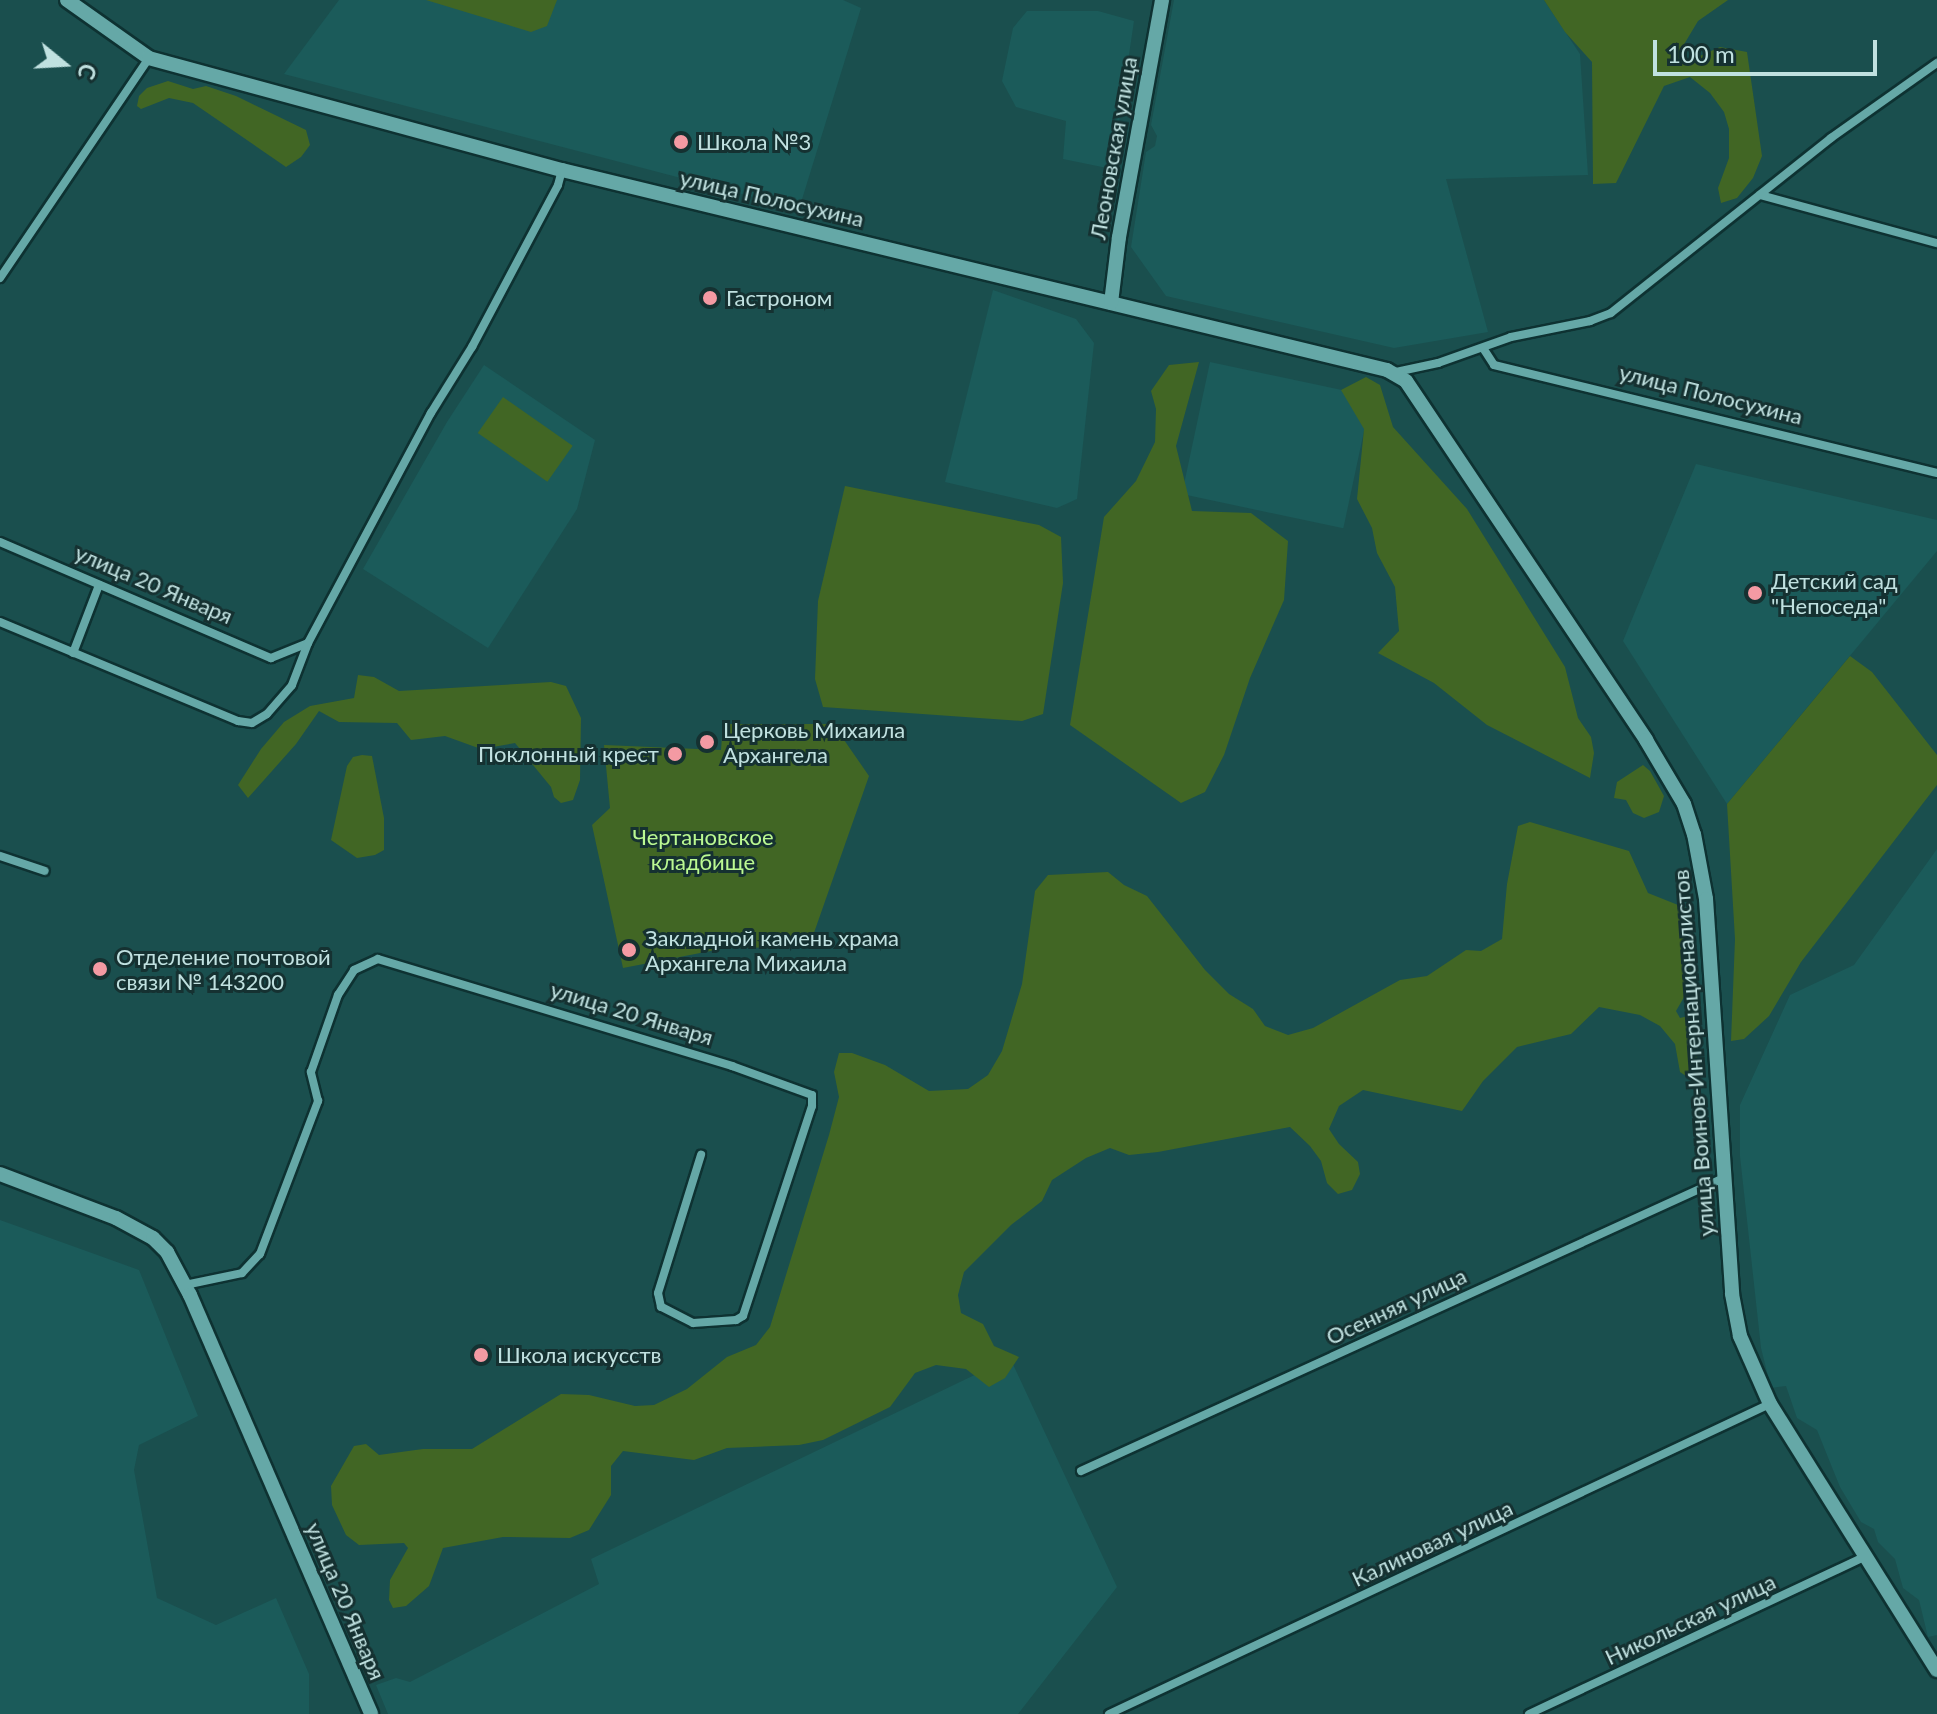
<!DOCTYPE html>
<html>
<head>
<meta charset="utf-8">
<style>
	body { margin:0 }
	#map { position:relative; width:1937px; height:1714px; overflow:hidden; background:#1a4f4e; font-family:Lato,sans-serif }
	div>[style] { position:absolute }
	.built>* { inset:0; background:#1b5b5a; transform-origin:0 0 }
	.green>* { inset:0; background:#416624; transform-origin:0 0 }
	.roads { filter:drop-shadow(2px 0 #0e3232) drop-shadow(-2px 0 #0e3232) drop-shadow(0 2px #0e3232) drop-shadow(0 -2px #0e3232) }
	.minor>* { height:8px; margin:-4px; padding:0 4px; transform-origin:4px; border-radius:4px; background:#65a8a7 }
	.tertiary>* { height:14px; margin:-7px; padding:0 7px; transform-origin:7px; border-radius:7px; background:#65a8a7 }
	.dots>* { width:22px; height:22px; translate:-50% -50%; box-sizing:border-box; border:4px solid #153131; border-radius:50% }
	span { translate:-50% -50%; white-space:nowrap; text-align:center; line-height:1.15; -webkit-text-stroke:6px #153131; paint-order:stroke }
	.poi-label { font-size:22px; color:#c0e1e0 }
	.left { translate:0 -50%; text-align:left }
	.right { translate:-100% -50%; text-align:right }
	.street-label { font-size:22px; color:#c0e1e0 }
	.park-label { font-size:22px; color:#bbf992 }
	.north { position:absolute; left:24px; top:24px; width:80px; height:80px; -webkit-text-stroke:6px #153131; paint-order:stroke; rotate:108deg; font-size:22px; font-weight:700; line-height:32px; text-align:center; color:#c0e1e0 }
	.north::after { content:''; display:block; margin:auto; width:28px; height:36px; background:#c0e1e0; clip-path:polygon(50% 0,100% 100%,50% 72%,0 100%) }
	.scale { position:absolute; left:1653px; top:40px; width:224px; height:36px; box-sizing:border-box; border:4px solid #c0e1e0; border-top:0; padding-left:10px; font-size:24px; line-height:28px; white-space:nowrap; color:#c0e1e0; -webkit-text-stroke:6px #153131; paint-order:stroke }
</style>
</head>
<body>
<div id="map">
	<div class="built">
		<div style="clip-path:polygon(339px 0,843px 0,861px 8px,799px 209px,284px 74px)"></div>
		<div style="clip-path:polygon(1174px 0,1544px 0,1580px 54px,1588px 175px,1446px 179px,1488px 332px,1394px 348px,1166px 296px,1131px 247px,1146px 152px,1155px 146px,1157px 136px,1151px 125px)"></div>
		<div style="clip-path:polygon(1027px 11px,1098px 11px,1134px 21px,1112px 169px,1063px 159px,1066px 121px,1016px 107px,1002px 81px,1013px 28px)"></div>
		<div style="clip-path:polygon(993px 290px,1076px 319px,1094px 343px,1077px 499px,1057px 508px,945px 482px)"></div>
		<div style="left:1210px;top:362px;width:165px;height:135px;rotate:12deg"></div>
		<div style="clip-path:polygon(484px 365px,595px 440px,577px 509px,488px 648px,363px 569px,447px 422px)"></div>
		<div style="clip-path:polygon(1696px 464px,1937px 520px,1937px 551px,1727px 804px,1623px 641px)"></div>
		<div style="clip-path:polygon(1937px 849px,1937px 1635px,1928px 1637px,1919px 1600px,1903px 1588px,1895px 1559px,1878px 1542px,1874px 1529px,1861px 1522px,1840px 1487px,1817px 1430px,1797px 1418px,1786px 1386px,1771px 1388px,1761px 1348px,1740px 1156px,1740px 1105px,1790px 995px,1854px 965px)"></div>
		<div style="clip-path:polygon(0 1220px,139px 1270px,198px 1416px,139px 1445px,134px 1470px,157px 1598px,216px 1625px,276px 1598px,309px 1674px,309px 1714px,0 1714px)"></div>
		<div style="clip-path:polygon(1010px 1358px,1117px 1587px,1018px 1714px,388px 1714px,376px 1685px,396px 1678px,410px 1682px,599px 1584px,591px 1559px)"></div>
	</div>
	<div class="green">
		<div style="clip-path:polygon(426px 0,557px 0,547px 26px,531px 32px)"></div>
		<div style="clip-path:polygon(1544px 0,1728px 0,1698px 21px,1680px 51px,1684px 63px,1720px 47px,1747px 52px,1762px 156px,1753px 178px,1737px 198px,1721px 203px,1718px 188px,1729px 158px,1729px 129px,1724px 112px,1710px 93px,1690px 77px,1664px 86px,1616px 183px,1593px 184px,1592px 62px,1565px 32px)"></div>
		<div style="clip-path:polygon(168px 81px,193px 89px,206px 86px,236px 96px,306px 130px,310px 145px,301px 157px,286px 167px,193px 103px,169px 98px,141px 109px,137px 106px,139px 96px,147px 88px)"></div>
		<div style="clip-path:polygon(1199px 362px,1176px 446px,1192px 511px,1251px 513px,1288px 541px,1284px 600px,1250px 678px,1224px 755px,1205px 792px,1181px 803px,1070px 725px,1104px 517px,1136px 481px,1155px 442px,1156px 409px,1151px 391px,1169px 365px)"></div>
		<div style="clip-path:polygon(1366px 377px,1380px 385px,1393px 427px,1467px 509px,1565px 667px,1578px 718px,1591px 737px,1594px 753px,1590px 778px,1487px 725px,1434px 683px,1378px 653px,1399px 631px,1395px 587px,1377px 553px,1372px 528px,1357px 499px,1364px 429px,1341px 390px)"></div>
		<div style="left:503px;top:397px;width:85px;height:44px;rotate:35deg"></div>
		<div style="clip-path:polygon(845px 486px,1039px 525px,1061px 537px,1063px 583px,1043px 714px,1022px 721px,823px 707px,815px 679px,818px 601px)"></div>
		<div style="clip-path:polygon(1850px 656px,1872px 672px,1937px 755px,1937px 785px,1801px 962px,1769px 1016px,1744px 1039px,1731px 1041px,1735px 939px,1727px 804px)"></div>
		<div style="clip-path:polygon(358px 675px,374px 677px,399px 691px,551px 682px,566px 686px,581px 718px,580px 780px,573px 800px,561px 803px,554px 797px,551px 787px,515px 743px,481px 749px,445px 736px,411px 740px,397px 723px,339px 722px,319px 711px,296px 744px,248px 798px,238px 785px,261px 749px,284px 722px,310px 706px,354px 698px)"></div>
		<div style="clip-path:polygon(723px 724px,833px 724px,869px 776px,809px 947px,726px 948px,623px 968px,592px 825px,610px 808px,604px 745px,721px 750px)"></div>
		<div style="clip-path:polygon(362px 755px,372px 756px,384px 818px,384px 850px,375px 855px,357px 858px,331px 840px,347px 766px,353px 757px)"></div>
		<div style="clip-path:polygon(1643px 765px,1650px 771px,1664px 796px,1659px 812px,1644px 818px,1633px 813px,1626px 800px,1614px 798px,1617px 782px)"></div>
		<div style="clip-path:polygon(1530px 822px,1629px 851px,1648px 893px,1688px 909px,1692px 926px,1691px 985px,1676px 1011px,1680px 1018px,1692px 1015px,1696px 1022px,1698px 1078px,1692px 1080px,1680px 1072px,1675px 1044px,1660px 1026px,1640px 1015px,1599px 1007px,1571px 1034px,1517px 1047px,1483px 1081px,1462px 1111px,1363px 1090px,1339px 1106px,1329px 1129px,1339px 1144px,1358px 1162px,1360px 1174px,1352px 1190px,1338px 1194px,1327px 1183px,1321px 1161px,1310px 1146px,1290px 1127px,1158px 1152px,1129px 1155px,1110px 1148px,1086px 1158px,1052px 1180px,1042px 1201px,1011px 1225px,964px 1272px,958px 1295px,961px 1313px,983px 1324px,994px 1346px,1019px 1357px,1005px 1378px,989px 1387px,966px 1369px,936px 1365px,915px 1373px,890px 1407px,823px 1440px,799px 1445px,727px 1448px,694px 1460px,623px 1451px,611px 1466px,611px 1495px,589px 1530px,570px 1538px,503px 1537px,443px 1548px,429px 1586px,406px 1606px,393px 1608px,389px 1600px,390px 1580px,408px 1548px,404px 1543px,359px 1545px,346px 1535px,332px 1505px,331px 1486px,354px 1446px,366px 1444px,379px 1455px,423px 1449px,472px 1449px,561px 1394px,589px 1395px,635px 1406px,654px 1405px,687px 1389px,727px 1357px,756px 1345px,770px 1327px,829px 1135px,839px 1097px,834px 1072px,839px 1053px,852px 1053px,885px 1065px,929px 1091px,968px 1089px,988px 1075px,1002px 1051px,1022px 984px,1035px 891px,1048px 875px,1108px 872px,1124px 885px,1147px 896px,1205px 970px,1229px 994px,1253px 1009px,1265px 1026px,1288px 1035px,1313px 1028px,1400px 980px,1427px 976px,1466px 950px,1481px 951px,1502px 939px,1507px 884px,1518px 826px)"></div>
	</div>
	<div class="roads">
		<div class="minor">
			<div style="left:1760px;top:195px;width:183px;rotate:15.2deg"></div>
			<div style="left:0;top:278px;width:266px;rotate:-55.9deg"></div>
			<div style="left:1483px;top:348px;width:20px;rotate:57deg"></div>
			<div style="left:1494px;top:365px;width:456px;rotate:13.7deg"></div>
			<div style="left:1396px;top:372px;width:43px;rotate:-12.1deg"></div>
			<div style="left:1438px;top:363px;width:77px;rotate:-19.6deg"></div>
			<div style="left:1511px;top:337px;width:81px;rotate:-11.4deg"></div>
			<div style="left:1590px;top:321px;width:22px;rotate:-21deg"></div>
			<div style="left:1611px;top:313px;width:281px;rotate:-38.5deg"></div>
			<div style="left:1831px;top:138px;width:130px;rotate:-35.3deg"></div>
			<div style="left:0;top:542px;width:295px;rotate:23.2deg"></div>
			<div style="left:271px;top:658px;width:40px;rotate:-22deg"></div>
			<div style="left:308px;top:643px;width:261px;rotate:-61.9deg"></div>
			<div style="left:431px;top:413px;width:78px;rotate:-58.2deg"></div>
			<div style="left:472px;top:347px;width:183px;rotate:-62deg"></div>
			<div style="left:558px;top:185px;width:16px;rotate:-75deg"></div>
			<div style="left:0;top:622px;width:258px;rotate:22.6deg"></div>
			<div style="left:238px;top:721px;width:14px;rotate:8deg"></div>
			<div style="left:252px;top:723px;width:17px;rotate:-31deg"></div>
			<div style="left:267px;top:714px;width:38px;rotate:-49deg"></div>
			<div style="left:292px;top:685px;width:45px;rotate:-69.1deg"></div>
			<div style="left:73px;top:653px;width:73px;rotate:-69.1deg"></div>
			<div style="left:0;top:856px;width:47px;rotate:18.4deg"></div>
			<div style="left:185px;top:1285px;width:58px;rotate:-11.9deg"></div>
			<div style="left:242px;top:1273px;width:26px;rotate:-47deg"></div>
			<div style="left:260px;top:1254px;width:164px;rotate:-69.2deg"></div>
			<div style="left:318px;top:1101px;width:30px;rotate:-104deg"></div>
			<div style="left:311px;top:1072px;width:82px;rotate:-70.7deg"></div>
			<div style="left:338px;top:995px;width:30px;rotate:-57deg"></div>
			<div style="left:354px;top:970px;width:26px;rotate:-25deg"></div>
			<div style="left:378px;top:959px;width:370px;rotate:16.8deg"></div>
			<div style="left:732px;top:1066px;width:85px;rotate:19.9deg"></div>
			<div style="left:812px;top:1095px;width:11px;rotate:90deg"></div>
			<div style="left:812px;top:1106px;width:221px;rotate:108.2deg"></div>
			<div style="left:743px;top:1316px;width:8px;rotate:150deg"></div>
			<div style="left:736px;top:1320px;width:43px;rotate:176deg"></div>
			<div style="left:693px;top:1323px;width:36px;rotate:-153deg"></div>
			<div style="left:661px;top:1307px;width:14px;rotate:-102deg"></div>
			<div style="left:658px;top:1293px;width:145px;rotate:-72.7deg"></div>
			<div style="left:1081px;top:1471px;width:709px;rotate:-24.5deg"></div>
			<div style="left:1109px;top:1714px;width:730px;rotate:-25.13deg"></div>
			<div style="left:1529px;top:1714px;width:372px;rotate:-25.1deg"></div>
		</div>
		<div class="tertiary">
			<div style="left:67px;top:0;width:100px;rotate:35.3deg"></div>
			<div style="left:149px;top:58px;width:428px;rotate:15.2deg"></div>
			<div style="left:562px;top:170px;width:849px;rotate:13.63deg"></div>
			<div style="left:1387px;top:370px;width:22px;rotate:30deg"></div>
			<div style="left:1406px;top:381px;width:432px;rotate:56.2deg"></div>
			<div style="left:1646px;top:740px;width:74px;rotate:59.3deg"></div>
			<div style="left:1684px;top:804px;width:32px;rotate:72deg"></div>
			<div style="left:1694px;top:834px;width:66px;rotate:79.5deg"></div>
			<div style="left:1706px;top:899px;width:396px;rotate:86.2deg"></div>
			<div style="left:1732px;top:1294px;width:43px;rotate:79.2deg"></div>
			<div style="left:1740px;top:1336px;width:74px;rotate:66.2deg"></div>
			<div style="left:1770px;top:1404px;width:314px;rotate:57.9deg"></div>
			<div style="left:1111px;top:303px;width:66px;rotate:-83.1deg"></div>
			<div style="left:1119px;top:237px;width:241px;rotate:-79.7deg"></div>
			<div style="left:0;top:1174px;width:124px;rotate:20.8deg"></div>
			<div style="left:116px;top:1218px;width:42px;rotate:28.4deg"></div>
			<div style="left:153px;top:1238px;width:20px;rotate:45deg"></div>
			<div style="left:167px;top:1252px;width:49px;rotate:61.9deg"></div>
			<div style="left:190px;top:1295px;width:456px;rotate:66.6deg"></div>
		</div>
	</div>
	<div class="dots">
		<div style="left:681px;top:142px;background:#f49aa3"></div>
		<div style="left:710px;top:298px;background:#f49aa3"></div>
		<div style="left:1755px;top:593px;background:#f49aa3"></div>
		<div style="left:707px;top:742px;background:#f49aa3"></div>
		<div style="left:675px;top:754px;background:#f49aa3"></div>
		<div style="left:629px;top:950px;background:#f49aa3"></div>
		<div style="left:100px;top:969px;background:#f49aa3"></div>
		<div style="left:481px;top:1355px;background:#f49aa3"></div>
	</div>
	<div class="poi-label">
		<span class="left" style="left:697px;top:142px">Школа №3</span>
		<span class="left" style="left:726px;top:298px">Гастроном</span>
		<span class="left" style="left:1771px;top:593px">Детский сад<br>"Непоседа"</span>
		<span class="left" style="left:723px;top:742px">Церковь Михаила<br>Архангела</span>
		<span class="right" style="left:659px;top:754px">Поклонный крест</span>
		<span class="left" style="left:645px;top:950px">Закладной камень храма<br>Архангела Михаила</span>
		<span class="left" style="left:116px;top:969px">Отделение почтовой<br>связи № 143200</span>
		<span class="left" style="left:497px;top:1355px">Школа искусств</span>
	</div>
	<div class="street-label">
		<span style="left:1113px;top:148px;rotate:-80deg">Леоновская улица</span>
		<span style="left:772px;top:198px;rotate:13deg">улица Полосухина</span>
		<span style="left:1711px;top:394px;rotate:14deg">улица Полосухина</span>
		<span style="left:154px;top:584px;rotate:23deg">улица 20 Января</span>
		<span style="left:632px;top:1013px;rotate:17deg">улица 20 Января</span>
		<span style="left:1693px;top:1053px;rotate:-94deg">улица Воинов-Интернационалистов</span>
		<span style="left:1396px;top:1306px;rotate:-25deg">Осенняя улица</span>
		<span style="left:1432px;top:1543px;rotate:-25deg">Калиновая улица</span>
		<span style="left:346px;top:1601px;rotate:67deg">улица 20 Января</span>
		<span style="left:1690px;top:1619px;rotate:-25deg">Никольская улица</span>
	</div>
	<div class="park-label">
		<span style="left:703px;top:849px">Чертановское<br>кладбище</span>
	</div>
	<div class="north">С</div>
	<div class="scale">100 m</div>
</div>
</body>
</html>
